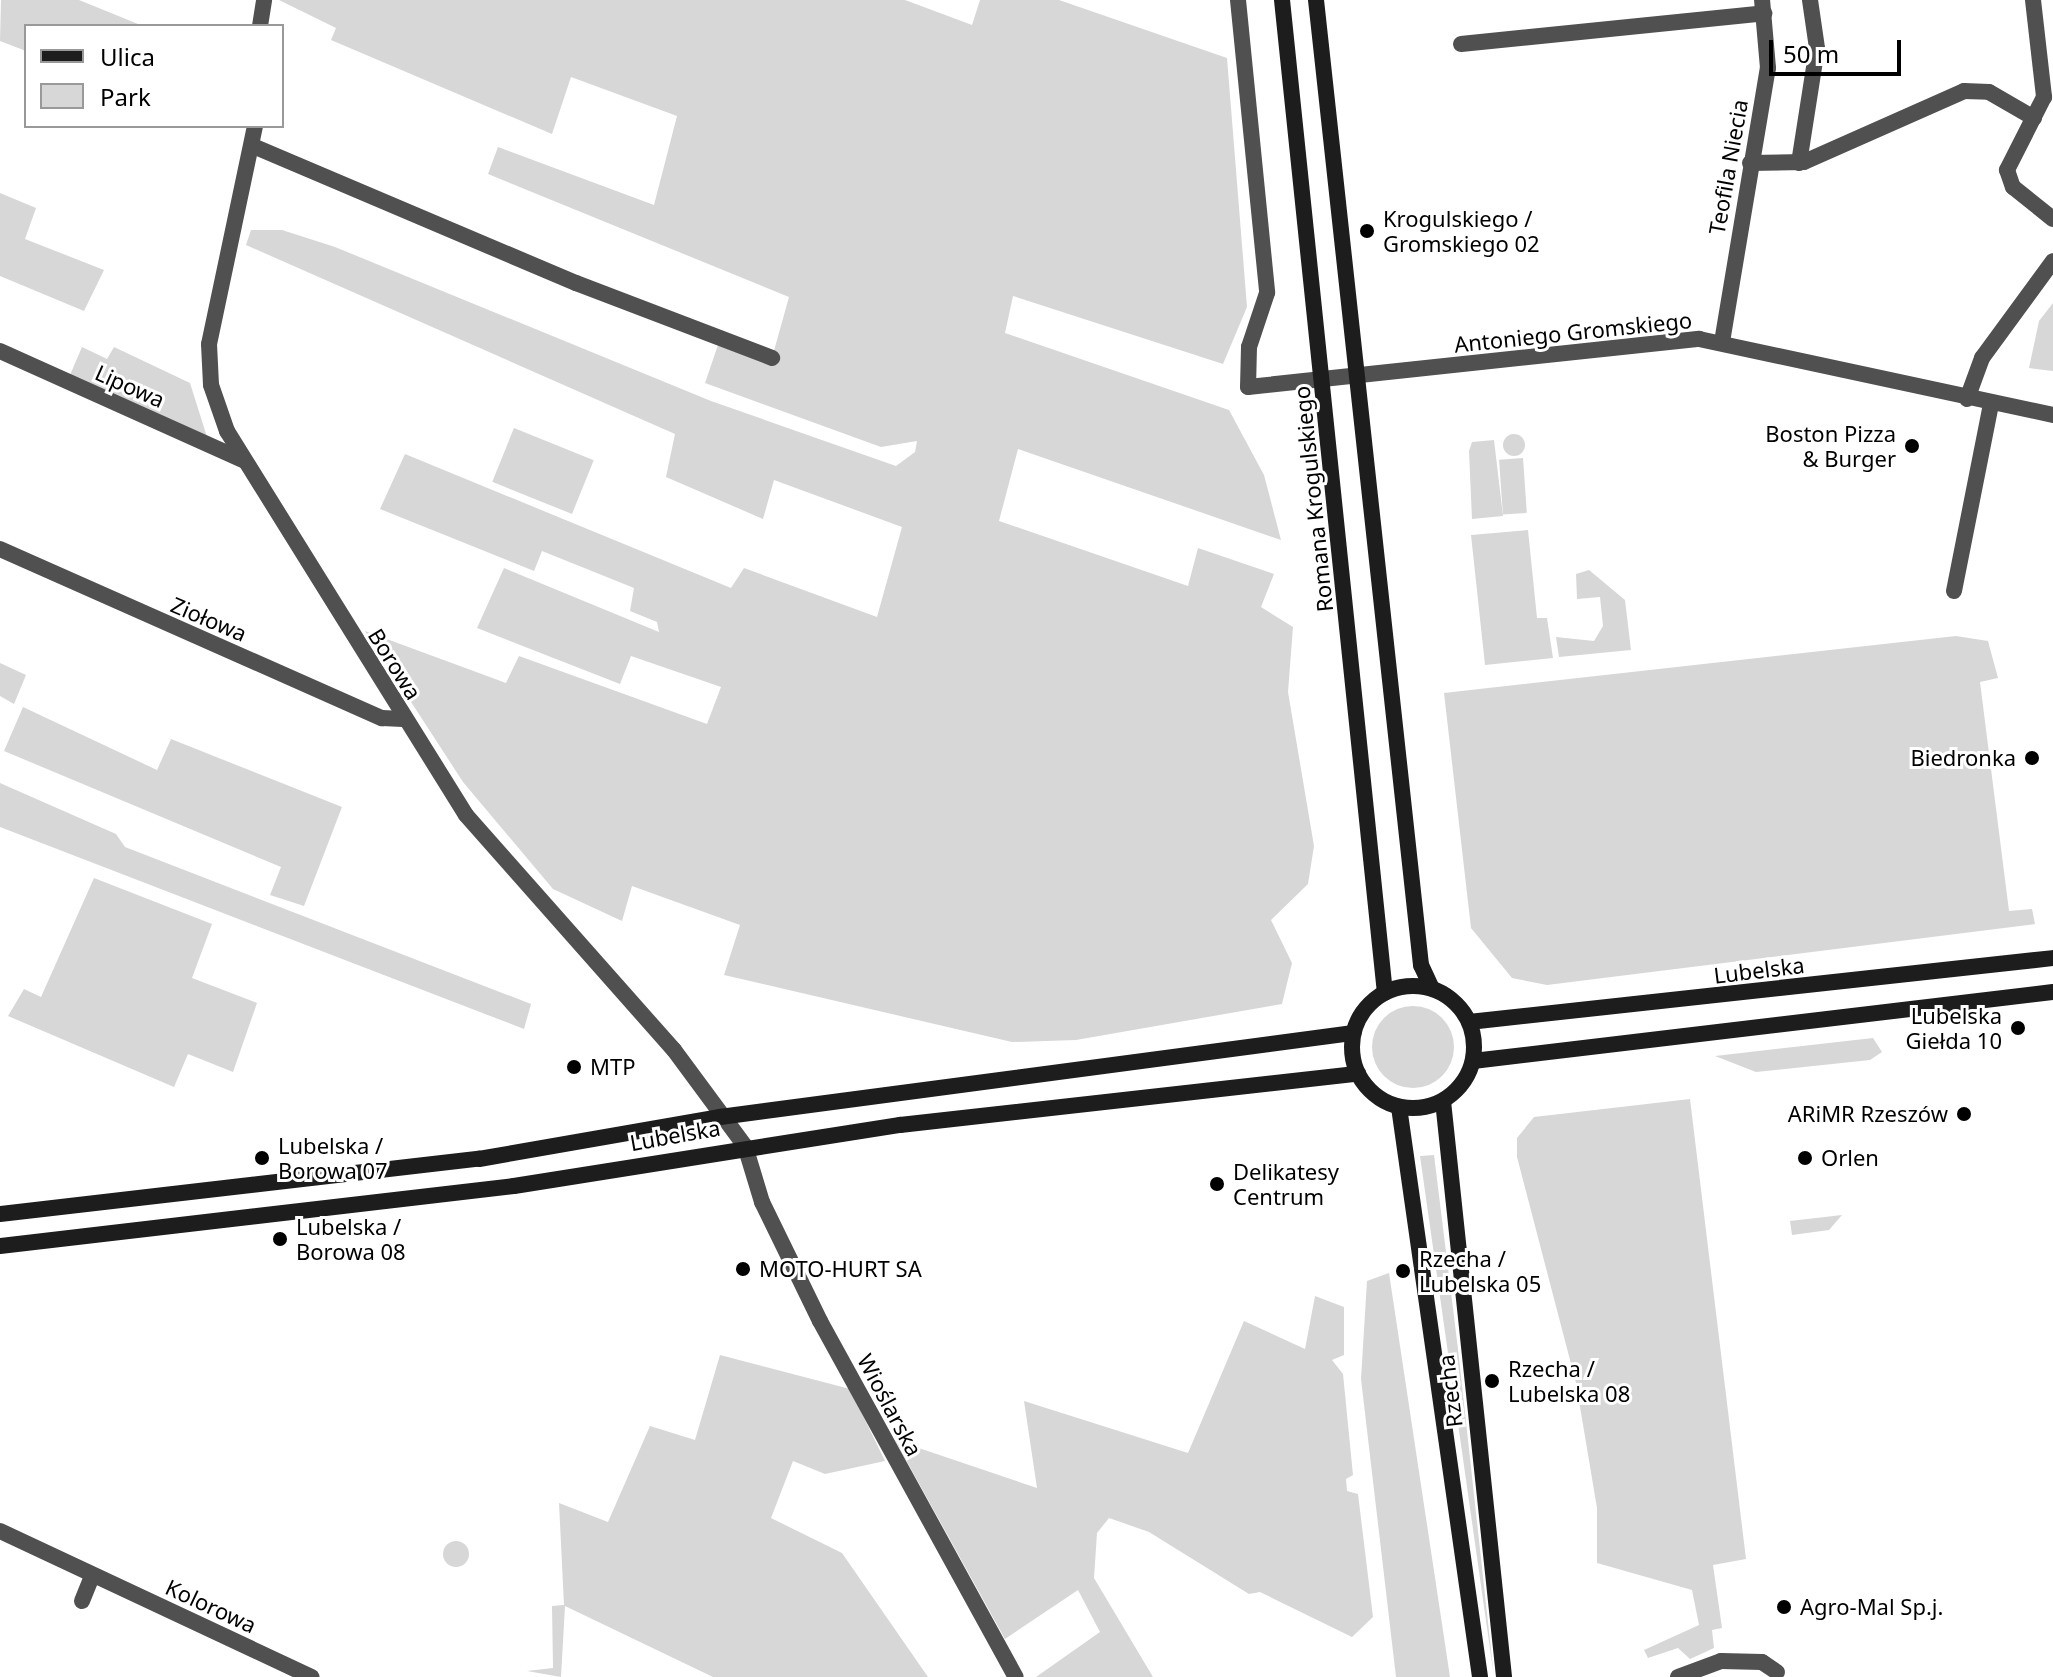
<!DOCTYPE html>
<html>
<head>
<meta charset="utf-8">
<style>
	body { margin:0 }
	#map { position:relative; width:2053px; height:1677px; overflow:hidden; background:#fff; font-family:"Noto Sans",sans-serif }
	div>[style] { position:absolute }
	.green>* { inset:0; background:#d7d7d7; transform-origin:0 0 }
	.round { border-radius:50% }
	.street>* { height:16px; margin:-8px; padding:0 8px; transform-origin:8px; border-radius:8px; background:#505050 }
	.secondary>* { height:16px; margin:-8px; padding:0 8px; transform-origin:8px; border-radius:8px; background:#1d1d1d }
	.secondary>.ring { margin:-8px; padding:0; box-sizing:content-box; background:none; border:16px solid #1d1d1d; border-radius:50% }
	.dots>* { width:22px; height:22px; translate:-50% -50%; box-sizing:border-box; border:4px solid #fff; border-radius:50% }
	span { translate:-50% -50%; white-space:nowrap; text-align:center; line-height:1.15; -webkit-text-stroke:6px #fff; paint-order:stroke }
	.street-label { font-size:22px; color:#000 }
	.poi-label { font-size:22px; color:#000 }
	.left { translate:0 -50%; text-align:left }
	.right { translate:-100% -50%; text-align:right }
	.legend { position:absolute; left:24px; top:24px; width:260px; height:104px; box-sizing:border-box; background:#fff; border:2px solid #999; margin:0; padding:10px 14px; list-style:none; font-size:24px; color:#000 }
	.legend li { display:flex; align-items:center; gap:16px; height:40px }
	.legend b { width:40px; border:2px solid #999 }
	.scale { position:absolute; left:1769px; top:40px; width:132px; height:36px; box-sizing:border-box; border:4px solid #000; border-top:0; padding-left:10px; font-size:24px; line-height:28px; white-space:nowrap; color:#000; -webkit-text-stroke:6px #fff; paint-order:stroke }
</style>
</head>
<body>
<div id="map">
	<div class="green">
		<div style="clip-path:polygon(79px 0,143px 26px,26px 26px,26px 51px,0 41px,1px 0)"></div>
		<div style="clip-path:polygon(279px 0,905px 0,972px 25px,980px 0,1059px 0,1227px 58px,1247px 307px,1223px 364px,1013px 296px,1005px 333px,1229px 410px,1264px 475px,1281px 540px,1018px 449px,999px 521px,1188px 586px,1198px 548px,1274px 574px,1261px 607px,1293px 627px,1288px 692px,1314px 846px,1308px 884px,1271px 920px,1292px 963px,1282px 1004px,1076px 1040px,1012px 1042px,724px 975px,740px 925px,632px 886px,622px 921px,553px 889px,463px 782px,365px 631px,506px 683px,519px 656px,707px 724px,721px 687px,631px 656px,620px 684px,477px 628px,504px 568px,659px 632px,657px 622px,630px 611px,634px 588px,542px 551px,534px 571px,380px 509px,405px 454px,731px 588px,744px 568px,877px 617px,902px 527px,774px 480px,763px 519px,666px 477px,675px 434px,246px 245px,251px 230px,282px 230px,335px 247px,711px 401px,896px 466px,915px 452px,917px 441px,881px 447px,705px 383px,718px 345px,770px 365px,789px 297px,488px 174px,498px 147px,654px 205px,677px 116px,571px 77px,552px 134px,331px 40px,336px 28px)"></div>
		<div style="clip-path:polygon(0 193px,36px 208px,25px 239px,104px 270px,84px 311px,0 276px)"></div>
		<div style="clip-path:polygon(2053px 303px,2053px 371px,2029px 368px,2039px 321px)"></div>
		<div style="clip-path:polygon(82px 347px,107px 359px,114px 347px,190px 383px,207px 437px,70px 375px)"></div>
		<div style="left:514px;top:428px;width:86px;height:58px;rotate:22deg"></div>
		<div class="round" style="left:1503px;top:434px;width:22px;height:22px"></div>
		<div style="clip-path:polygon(1494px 440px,1503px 516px,1472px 519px,1469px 451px,1472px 442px)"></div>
		<div style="left:1523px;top:458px;width:55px;height:24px;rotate:86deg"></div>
		<div style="clip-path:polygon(1528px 530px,1537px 618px,1547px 618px,1553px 658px,1485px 665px,1471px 535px)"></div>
		<div style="clip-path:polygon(1589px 570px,1625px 600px,1631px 650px,1559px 657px,1556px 637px,1594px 641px,1603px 626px,1600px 597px,1577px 599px,1576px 574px)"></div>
		<div style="clip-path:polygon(1956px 636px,1988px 641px,1998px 678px,1980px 682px,2009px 911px,2032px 909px,2035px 924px,1547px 985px,1512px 978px,1471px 928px,1444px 693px)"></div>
		<div style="clip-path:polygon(0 663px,26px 675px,14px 704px,0 696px)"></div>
		<div style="clip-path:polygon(23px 707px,157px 770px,171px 739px,342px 807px,304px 906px,270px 895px,281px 867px,4px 751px)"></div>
		<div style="clip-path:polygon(0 783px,116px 834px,125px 847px,531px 1004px,524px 1029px,0 827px)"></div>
		<div style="clip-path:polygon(94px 878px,212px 924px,192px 978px,257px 1003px,233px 1072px,188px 1054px,174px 1087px,8px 1016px,24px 989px,41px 997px)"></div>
		<div class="round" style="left:1372px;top:1006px;width:82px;height:82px"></div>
		<div style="clip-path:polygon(1873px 1038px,1882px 1052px,1870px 1060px,1756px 1072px,1715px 1056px)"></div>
		<div style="clip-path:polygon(1690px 1099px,1746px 1559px,1713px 1565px,1722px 1628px,1712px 1630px,1714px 1648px,1690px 1659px,1678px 1648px,1648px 1658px,1644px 1650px,1699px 1625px,1692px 1590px,1597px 1563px,1597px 1508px,1576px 1383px,1517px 1157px,1517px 1138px,1534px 1117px)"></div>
		<div style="clip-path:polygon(1434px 1155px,1458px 1349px,1494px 1677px,1420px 1156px)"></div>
		<div style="clip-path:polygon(1842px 1215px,1829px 1230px,1792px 1235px,1790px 1221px)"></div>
		<div style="clip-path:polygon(1389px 1273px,1450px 1677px,1396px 1677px,1361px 1379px,1367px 1281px)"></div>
		<div style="clip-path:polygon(1315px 1296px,1344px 1307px,1344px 1355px,1332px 1360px,1343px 1374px,1353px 1475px,1346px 1479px,1347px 1491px,1358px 1494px,1373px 1617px,1352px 1637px,1260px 1592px,1249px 1594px,1149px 1532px,1109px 1518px,1097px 1533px,1094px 1578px,1153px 1677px,1036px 1677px,1100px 1632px,1078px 1590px,1005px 1639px,895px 1440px,1037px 1488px,1024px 1401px,1188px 1453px,1244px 1321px,1305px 1349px)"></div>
		<div style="clip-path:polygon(720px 1355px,850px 1389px,885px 1461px,825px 1474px,793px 1461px,771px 1518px,842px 1553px,928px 1677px,713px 1677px,565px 1606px,561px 1677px,527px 1671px,553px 1668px,552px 1606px,564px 1605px,559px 1503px,608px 1522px,650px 1426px,695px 1440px)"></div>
		<div class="round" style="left:443px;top:1541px;width:26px;height:26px"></div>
	</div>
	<div class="street">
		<div style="left:1238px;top:0;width:294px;rotate:84.3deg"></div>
		<div style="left:1267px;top:293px;width:57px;rotate:108.4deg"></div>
		<div style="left:1249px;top:347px;width:40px;rotate:91.4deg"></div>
		<div style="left:1248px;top:387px;width:454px;rotate:-6.1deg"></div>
		<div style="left:1699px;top:339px;width:362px;rotate:12.1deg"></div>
		<div style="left:2033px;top:0;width:98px;rotate:83.5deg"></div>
		<div style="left:2044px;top:97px;width:82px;rotate:116.9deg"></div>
		<div style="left:2007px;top:170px;width:18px;rotate:71deg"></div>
		<div style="left:2013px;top:187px;width:51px;rotate:38.7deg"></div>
		<div style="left:260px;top:26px;width:26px;rotate:-81deg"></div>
		<div style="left:1461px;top:44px;width:305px;rotate:-5.8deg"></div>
		<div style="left:255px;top:126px;width:223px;rotate:101.9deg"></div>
		<div style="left:209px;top:344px;width:41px;rotate:87.2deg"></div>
		<div style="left:211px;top:385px;width:49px;rotate:70.8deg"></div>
		<div style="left:227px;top:431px;width:452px;rotate:58.1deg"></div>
		<div style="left:466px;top:815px;width:314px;rotate:48.5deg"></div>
		<div style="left:674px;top:1050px;width:119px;rotate:53.5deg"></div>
		<div style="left:745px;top:1146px;width:59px;rotate:73.1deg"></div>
		<div style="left:762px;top:1202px;width:132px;rotate:64deg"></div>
		<div style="left:820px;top:1321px;width:406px;rotate:61.2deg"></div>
		<div style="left:253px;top:146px;width:351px;rotate:23deg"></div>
		<div style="left:576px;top:283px;width:210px;rotate:20.9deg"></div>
		<div style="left:1750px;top:163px;width:54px;rotate:-1.1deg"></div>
		<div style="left:1804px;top:162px;width:175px;rotate:-23.9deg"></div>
		<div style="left:1964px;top:91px;width:25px;rotate:2deg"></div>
		<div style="left:1989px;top:92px;width:52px;rotate:30deg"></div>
		<div style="left:1799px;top:163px;width:116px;rotate:-81.1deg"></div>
		<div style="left:1817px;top:48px;width:49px;rotate:-98.3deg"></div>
		<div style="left:1722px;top:342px;width:278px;rotate:-80.5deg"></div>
		<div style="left:1768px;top:68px;width:68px;rotate:-95deg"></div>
		<div style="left:0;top:351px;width:266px;rotate:24.2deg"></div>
		<div style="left:1967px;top:399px;width:44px;rotate:-69.9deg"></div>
		<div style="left:1982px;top:358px;width:120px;rotate:-53.8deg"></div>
		<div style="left:0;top:549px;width:418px;rotate:23.9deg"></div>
		<div style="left:382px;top:718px;width:21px;rotate:3deg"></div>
		<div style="left:1954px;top:591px;width:191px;rotate:-78.8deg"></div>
		<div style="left:0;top:1531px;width:344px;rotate:25.1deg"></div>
		<div style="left:82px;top:1601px;width:27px;rotate:-68deg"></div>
		<div style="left:1678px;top:1677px;width:46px;rotate:-20.4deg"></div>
		<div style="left:1721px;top:1661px;width:41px;rotate:1.4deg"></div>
		<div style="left:1762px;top:1662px;width:18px;rotate:34deg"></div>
	</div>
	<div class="secondary">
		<div style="left:1282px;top:0;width:998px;rotate:84.08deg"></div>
		<div style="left:1316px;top:0;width:971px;rotate:83.79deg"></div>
		<div style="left:1421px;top:965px;width:26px;rotate:65deg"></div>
		<div class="ring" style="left:1352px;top:986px;width:106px;height:106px"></div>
		<div style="left:1469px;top:1022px;width:587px;rotate:-6.25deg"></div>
		<div style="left:1473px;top:1061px;width:584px;rotate:-6.78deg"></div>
		<div style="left:1443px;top:1101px;width:579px;rotate:83.95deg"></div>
		<div style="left:1399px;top:1107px;width:576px;rotate:81.91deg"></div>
		<div style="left:0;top:1214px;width:482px;rotate:-6.6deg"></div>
		<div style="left:479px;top:1159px;width:245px;rotate:-9.9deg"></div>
		<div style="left:720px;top:1117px;width:639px;rotate:-7.56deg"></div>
		<div style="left:0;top:1246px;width:517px;rotate:-6.66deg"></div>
		<div style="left:514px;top:1186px;width:391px;rotate:-9deg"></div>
		<div style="left:900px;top:1125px;width:461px;rotate:-6.4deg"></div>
	</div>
	<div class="dots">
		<div style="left:1367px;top:231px;background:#000"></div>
		<div style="left:1912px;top:446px;background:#000"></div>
		<div style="left:2032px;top:758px;background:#000"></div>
		<div style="left:2018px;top:1028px;background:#000"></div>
		<div style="left:574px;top:1067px;background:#000"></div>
		<div style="left:1964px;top:1114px;background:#000"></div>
		<div style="left:262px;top:1158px;background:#000"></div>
		<div style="left:1805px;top:1158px;background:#000"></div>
		<div style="left:1217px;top:1184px;background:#000"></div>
		<div style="left:280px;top:1239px;background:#000"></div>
		<div style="left:743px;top:1269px;background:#000"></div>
		<div style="left:1403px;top:1271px;background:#000"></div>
		<div style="left:1492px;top:1381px;background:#000"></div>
		<div style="left:1784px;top:1607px;background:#000"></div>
	</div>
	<div class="street-label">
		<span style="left:1728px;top:167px;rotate:-80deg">Teofila Niecia</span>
		<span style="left:1573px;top:332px;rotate:-6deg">Antoniego Gromskiego</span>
		<span style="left:130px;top:386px;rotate:24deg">Lipowa</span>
		<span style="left:1313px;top:499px;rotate:-96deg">Romana Krogulskiego</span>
		<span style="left:209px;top:619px;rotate:23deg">Ziołowa</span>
		<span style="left:395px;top:664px;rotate:58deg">Borowa</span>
		<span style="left:1759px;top:970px;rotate:-7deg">Lubelska</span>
		<span style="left:675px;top:1135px;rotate:-10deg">Lubelska</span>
		<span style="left:1450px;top:1391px;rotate:-97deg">Rzecha</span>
		<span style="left:890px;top:1405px;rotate:62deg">Wioślarska</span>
		<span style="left:211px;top:1606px;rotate:25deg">Kolorowa</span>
	</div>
	<div class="poi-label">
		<span class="left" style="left:1383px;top:231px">Krogulskiego /<br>Gromskiego 02</span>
		<span class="right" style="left:1896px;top:446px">Boston Pizza<br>&amp; Burger</span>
		<span class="right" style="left:2016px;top:758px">Biedronka</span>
		<span class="right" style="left:2002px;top:1028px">Lubelska<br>Giełda 10</span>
		<span class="left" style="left:590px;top:1067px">MTP</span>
		<span class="right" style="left:1948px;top:1114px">ARiMR Rzeszów</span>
		<span class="left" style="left:278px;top:1158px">Lubelska /<br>Borowa 07</span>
		<span class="left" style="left:1821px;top:1158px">Orlen</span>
		<span class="left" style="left:1233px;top:1184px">Delikatesy<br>Centrum</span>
		<span class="left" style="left:296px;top:1239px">Lubelska /<br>Borowa 08</span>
		<span class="left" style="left:1419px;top:1271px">Rzecha /<br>Lubelska 05</span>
		<span class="left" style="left:759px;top:1269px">MOTO-HURT SA</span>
		<span class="left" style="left:1508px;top:1381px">Rzecha /<br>Lubelska 08</span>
		<span class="left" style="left:1800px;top:1607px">Agro-Mal Sp.j.</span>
	</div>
	<ul class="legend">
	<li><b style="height:10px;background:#1d1d1d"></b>Ulica</li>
	<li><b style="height:22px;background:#d7d7d7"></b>Park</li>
	</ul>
	<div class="scale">50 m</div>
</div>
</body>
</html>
